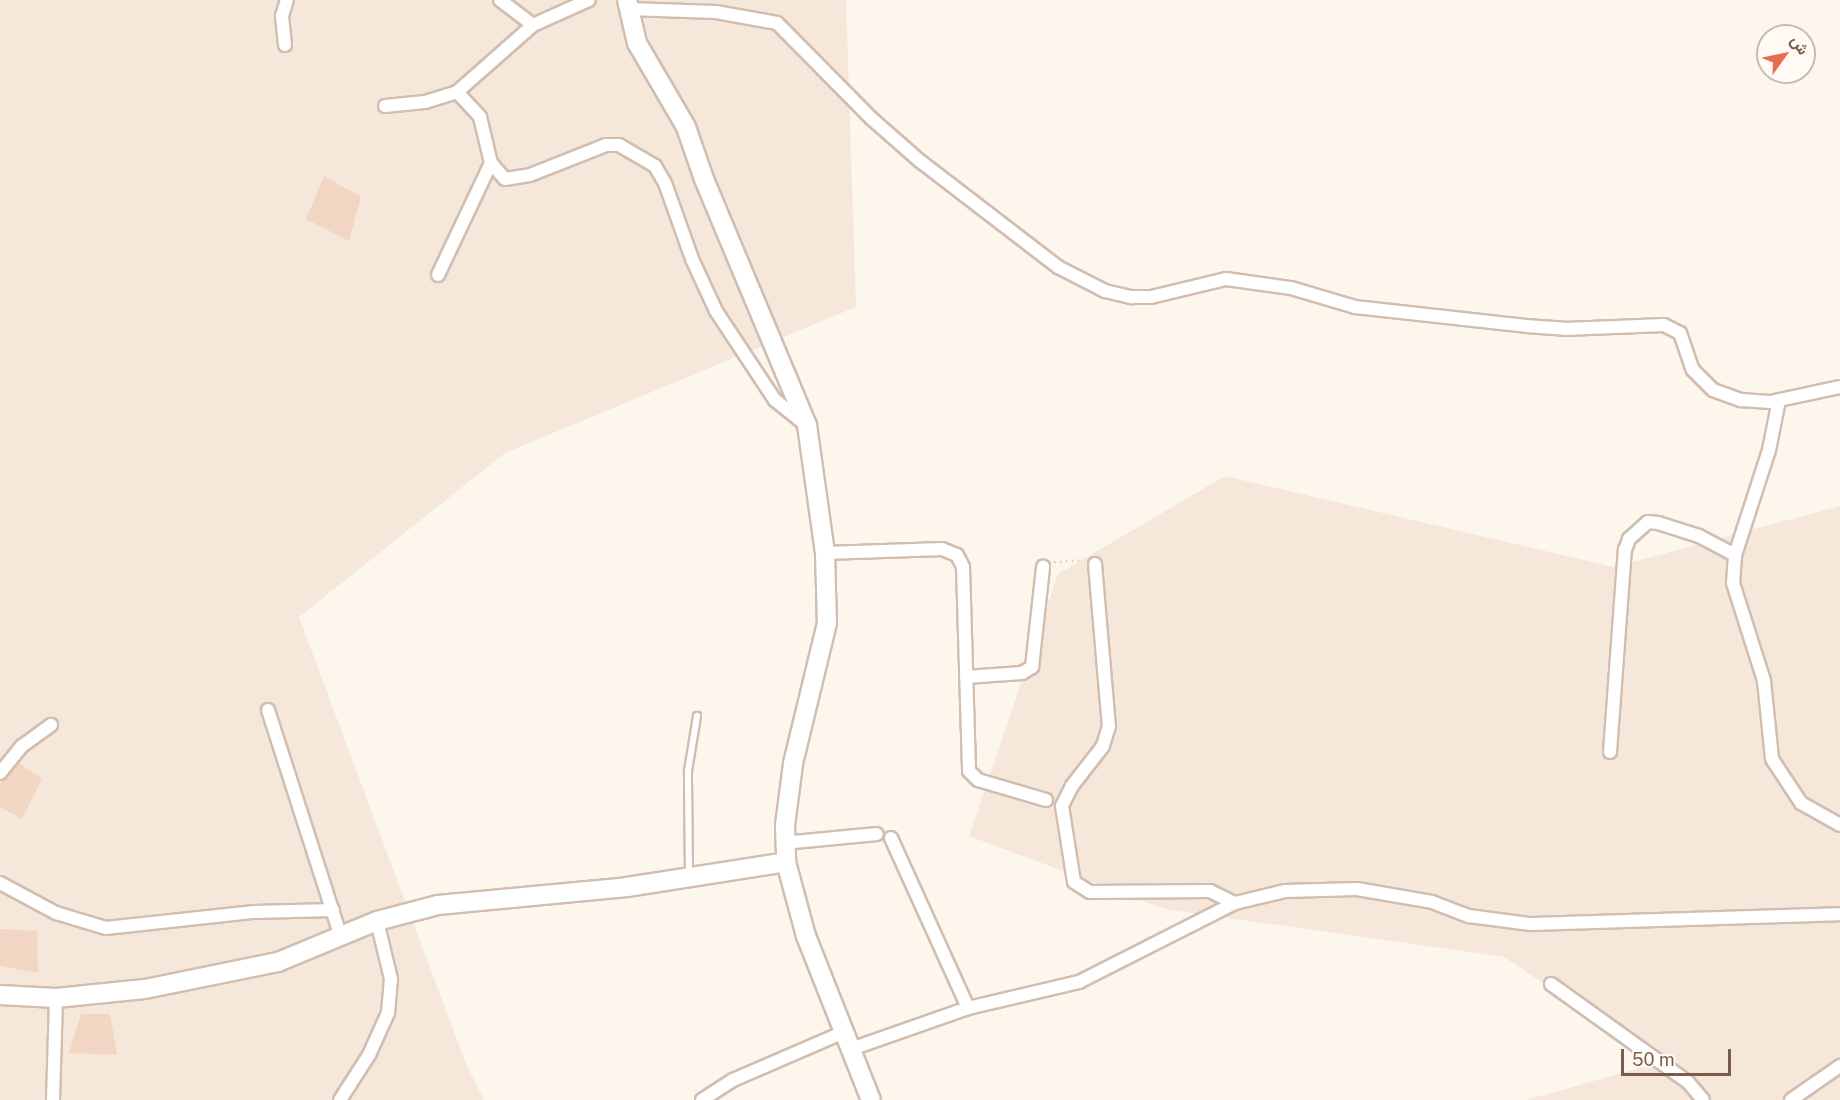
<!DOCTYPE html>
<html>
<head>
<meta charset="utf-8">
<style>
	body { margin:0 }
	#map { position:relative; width:1840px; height:1100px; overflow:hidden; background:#fdf6ec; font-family:"Public Sans",Vazirmatn,sans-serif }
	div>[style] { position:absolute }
	.residential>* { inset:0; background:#f5e8da }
	.building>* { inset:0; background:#f3d5c3 }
	.path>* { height:2px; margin-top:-1px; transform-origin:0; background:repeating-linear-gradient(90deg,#d9b8a5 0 1.5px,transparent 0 6px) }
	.roads { filter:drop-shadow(2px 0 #d1beb0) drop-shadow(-2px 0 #d1beb0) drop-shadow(0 2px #d1beb0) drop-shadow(0 -2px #d1beb0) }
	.lane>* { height:6px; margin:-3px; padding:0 3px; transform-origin:3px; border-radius:3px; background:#fff }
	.street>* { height:12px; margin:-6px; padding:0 6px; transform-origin:6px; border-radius:6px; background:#fff }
	.secondary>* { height:18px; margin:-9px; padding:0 9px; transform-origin:9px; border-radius:9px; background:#fff }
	span { translate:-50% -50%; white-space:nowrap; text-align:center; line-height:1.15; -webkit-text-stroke:4.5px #fffaf3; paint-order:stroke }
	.north { position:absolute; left:1756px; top:24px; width:60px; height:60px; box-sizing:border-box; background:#fffaf3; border:2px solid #cabbb1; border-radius:50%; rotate:57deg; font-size:16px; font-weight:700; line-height:24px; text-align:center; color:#7a5c4d }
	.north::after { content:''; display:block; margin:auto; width:21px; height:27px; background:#e76f51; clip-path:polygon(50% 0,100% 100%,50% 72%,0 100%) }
	.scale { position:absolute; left:1621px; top:1049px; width:110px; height:27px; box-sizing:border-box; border:3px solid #7a5c4d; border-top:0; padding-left:8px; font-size:18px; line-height:21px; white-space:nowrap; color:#7a5c4d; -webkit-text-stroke:4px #fffaf3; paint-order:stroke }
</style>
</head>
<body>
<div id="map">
	<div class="residential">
		<div style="clip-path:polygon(0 0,846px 0,856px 307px,505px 453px,299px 617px,466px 1064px,484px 1100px,0 1100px)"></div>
		<div style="clip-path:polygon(1225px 476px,1614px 567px,1840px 506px,1840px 1100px,1526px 1100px,1661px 1062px,1504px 957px,1165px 909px,969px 836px,1058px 574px)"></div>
	</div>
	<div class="building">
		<div style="clip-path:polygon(324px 176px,361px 197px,349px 241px,306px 219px)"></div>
		<div style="clip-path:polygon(19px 763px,42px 779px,22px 819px,0 807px,0 783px)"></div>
		<div style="clip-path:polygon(0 929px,37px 931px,38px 973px,0 966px)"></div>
		<div style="clip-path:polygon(81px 1014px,110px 1014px,117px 1055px,69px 1053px)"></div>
	</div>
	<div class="path">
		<div style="left:1054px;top:562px;width:30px;rotate:-4deg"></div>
	</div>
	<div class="roads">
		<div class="lane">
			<div style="left:689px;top:875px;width:104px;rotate:-90.6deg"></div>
			<div style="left:688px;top:771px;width:56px;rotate:-80.7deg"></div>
		</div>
		<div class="street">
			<div style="left:500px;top:0;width:41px;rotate:37.1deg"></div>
			<div style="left:533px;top:25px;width:61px;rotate:-24.1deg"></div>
			<div style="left:629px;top:9px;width:87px;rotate:2deg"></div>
			<div style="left:716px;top:12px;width:62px;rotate:10.2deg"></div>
			<div style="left:777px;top:23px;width:135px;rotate:45.3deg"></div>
			<div style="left:872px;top:119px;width:64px;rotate:41.2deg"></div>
			<div style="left:920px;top:161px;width:174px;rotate:37.5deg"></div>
			<div style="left:1058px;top:267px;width:53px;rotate:27.1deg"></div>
			<div style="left:1105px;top:291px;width:28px;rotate:13deg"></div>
			<div style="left:1132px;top:297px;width:19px"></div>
			<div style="left:1151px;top:297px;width:77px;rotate:-13.5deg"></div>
			<div style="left:1226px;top:279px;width:66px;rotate:7.9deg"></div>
			<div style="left:1291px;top:288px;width:67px;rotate:16.5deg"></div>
			<div style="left:1355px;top:307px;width:172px;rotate:6.3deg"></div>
			<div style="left:1526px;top:326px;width:39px;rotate:4deg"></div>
			<div style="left:1565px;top:329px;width:99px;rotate:-2.3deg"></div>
			<div style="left:1664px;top:325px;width:18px;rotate:27deg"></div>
			<div style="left:1680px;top:333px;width:39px;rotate:71deg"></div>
			<div style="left:1693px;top:370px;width:28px;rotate:45deg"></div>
			<div style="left:1713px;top:390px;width:30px;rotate:20deg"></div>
			<div style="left:1741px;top:400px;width:29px;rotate:4deg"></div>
			<div style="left:1770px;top:402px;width:72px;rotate:-12.1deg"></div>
			<div style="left:285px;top:45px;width:29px;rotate:-96deg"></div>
			<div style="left:282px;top:16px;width:17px;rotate:-73deg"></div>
			<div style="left:457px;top:92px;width:34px;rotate:47deg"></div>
			<div style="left:480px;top:117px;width:47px;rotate:76.6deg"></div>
			<div style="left:491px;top:163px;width:21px;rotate:49deg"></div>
			<div style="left:505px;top:179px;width:25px;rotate:-9deg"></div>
			<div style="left:530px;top:175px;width:82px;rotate:-21.5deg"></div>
			<div style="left:606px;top:145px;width:13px"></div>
			<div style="left:619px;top:145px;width:42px;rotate:30.3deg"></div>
			<div style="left:655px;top:166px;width:20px;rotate:60deg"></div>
			<div style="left:665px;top:183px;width:81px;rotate:70.4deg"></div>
			<div style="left:692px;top:259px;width:57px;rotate:65.2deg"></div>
			<div style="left:716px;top:311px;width:107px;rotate:56.5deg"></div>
			<div style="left:775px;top:400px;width:38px;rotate:39deg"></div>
			<div style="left:385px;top:106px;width:40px;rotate:-5.7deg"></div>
			<div style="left:425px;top:102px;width:34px;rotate:-17deg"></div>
			<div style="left:457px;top:92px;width:101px;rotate:-41.4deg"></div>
			<div style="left:438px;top:275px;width:124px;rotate:-64.7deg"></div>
			<div style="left:1779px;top:400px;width:51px;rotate:101.3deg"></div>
			<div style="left:1769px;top:450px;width:110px;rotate:107.9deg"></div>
			<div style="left:1735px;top:555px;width:28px;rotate:94deg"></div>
			<div style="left:1733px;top:583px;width:103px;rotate:72.4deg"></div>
			<div style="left:1764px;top:681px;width:78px;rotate:84.1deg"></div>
			<div style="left:1772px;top:759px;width:53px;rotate:56.6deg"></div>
			<div style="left:1801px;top:803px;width:45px;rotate:29.4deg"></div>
			<div style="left:825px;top:553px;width:117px;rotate:-2deg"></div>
			<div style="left:942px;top:549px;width:16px;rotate:22deg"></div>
			<div style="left:957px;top:555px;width:13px;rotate:63deg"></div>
			<div style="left:963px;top:567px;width:204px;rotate:88.3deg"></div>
			<div style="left:969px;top:771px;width:13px;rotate:45deg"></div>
			<div style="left:978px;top:780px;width:71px;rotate:16.4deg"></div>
			<div style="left:1095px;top:564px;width:163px;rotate:85.1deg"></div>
			<div style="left:1109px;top:726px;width:21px;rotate:107deg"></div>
			<div style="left:1103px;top:746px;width:51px;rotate:127.8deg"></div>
			<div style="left:1072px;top:786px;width:22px;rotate:117deg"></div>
			<div style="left:1062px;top:806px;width:77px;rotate:81deg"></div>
			<div style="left:1074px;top:882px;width:19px;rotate:32deg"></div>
			<div style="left:1090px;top:892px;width:120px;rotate:-0.5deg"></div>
			<div style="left:1210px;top:891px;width:28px;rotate:26deg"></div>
			<div style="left:966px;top:677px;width:56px;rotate:-4.1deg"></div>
			<div style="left:1022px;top:673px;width:12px;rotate:-31deg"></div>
			<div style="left:1032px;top:667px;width:101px;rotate:-83.7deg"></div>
			<div style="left:268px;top:710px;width:235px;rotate:72.2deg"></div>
			<div style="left:1610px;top:752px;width:203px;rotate:-85.8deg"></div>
			<div style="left:1625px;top:550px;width:12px;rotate:-70deg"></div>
			<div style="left:1629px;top:539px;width:25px;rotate:-42deg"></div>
			<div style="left:1648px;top:522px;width:10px;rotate:6deg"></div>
			<div style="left:1658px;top:523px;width:43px;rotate:17.6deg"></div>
			<div style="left:1699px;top:536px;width:41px;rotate:27.8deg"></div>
			<div style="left:0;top:773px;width:35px;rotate:-51deg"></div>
			<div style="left:22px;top:746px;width:36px;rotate:-36deg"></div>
			<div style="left:891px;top:838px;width:187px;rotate:65.6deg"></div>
			<div style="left:784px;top:843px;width:93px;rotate:-5.5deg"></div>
			<div style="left:0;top:883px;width:64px;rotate:28.2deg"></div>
			<div style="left:56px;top:913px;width:52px;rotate:16.7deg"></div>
			<div style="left:106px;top:928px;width:149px;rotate:-6.2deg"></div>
			<div style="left:254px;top:912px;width:79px;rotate:-1.5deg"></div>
			<div style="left:1551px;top:984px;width:168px;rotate:35.6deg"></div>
			<div style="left:1688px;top:1082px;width:23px;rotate:50deg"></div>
			<div style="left:851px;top:1049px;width:124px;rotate:-19.3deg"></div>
			<div style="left:968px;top:1008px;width:114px;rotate:-13.2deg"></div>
			<div style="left:1079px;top:982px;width:175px;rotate:-26.9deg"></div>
			<div style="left:1235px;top:903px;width:51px;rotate:-13.5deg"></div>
			<div style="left:1285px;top:891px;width:72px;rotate:-1.6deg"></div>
			<div style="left:1357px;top:889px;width:76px;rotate:9.8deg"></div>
			<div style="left:1432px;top:902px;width:40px;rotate:21deg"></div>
			<div style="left:1469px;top:916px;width:62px;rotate:7.5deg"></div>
			<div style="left:1530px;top:924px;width:310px;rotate:-1.8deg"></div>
			<div style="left:53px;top:1100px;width:102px;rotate:-88.3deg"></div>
			<div style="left:340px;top:1100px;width:54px;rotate:-57.2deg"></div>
			<div style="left:369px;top:1055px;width:46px;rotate:-65.7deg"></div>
			<div style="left:388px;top:1013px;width:34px;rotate:-85deg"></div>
			<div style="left:391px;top:979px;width:60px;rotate:-103.6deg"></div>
			<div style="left:702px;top:1100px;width:37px;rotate:-33deg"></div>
			<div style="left:733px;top:1080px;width:121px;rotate:-23.4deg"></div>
			<div style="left:1791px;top:1100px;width:60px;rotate:-34.8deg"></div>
		</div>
		<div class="secondary">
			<div style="left:627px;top:0;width:44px;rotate:76.9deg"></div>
			<div style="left:637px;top:43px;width:97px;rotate:59.7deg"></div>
			<div style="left:686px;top:127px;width:55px;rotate:70.9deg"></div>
			<div style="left:704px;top:179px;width:267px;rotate:67.3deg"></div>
			<div style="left:807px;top:425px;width:129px;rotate:82deg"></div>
			<div style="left:825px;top:553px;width:70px;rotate:88.4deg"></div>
			<div style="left:827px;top:623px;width:145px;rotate:103.6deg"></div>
			<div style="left:793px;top:764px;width:63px;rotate:97.4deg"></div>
			<div style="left:785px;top:826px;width:36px;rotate:88deg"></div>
			<div style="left:786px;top:862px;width:77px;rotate:74.9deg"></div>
			<div style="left:806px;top:936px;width:176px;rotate:68.4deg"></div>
			<div style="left:0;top:995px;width:56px;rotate:3.1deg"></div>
			<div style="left:56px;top:998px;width:89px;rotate:-5.8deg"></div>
			<div style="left:145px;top:989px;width:136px;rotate:-11.5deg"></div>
			<div style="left:278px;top:962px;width:107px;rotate:-22.5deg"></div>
			<div style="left:377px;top:921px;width:63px;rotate:-14.7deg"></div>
			<div style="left:438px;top:905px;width:190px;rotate:-5.4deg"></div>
			<div style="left:627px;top:887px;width:161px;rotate:-8.9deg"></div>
		</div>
	</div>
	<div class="north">ش</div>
	<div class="scale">50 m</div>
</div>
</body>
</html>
